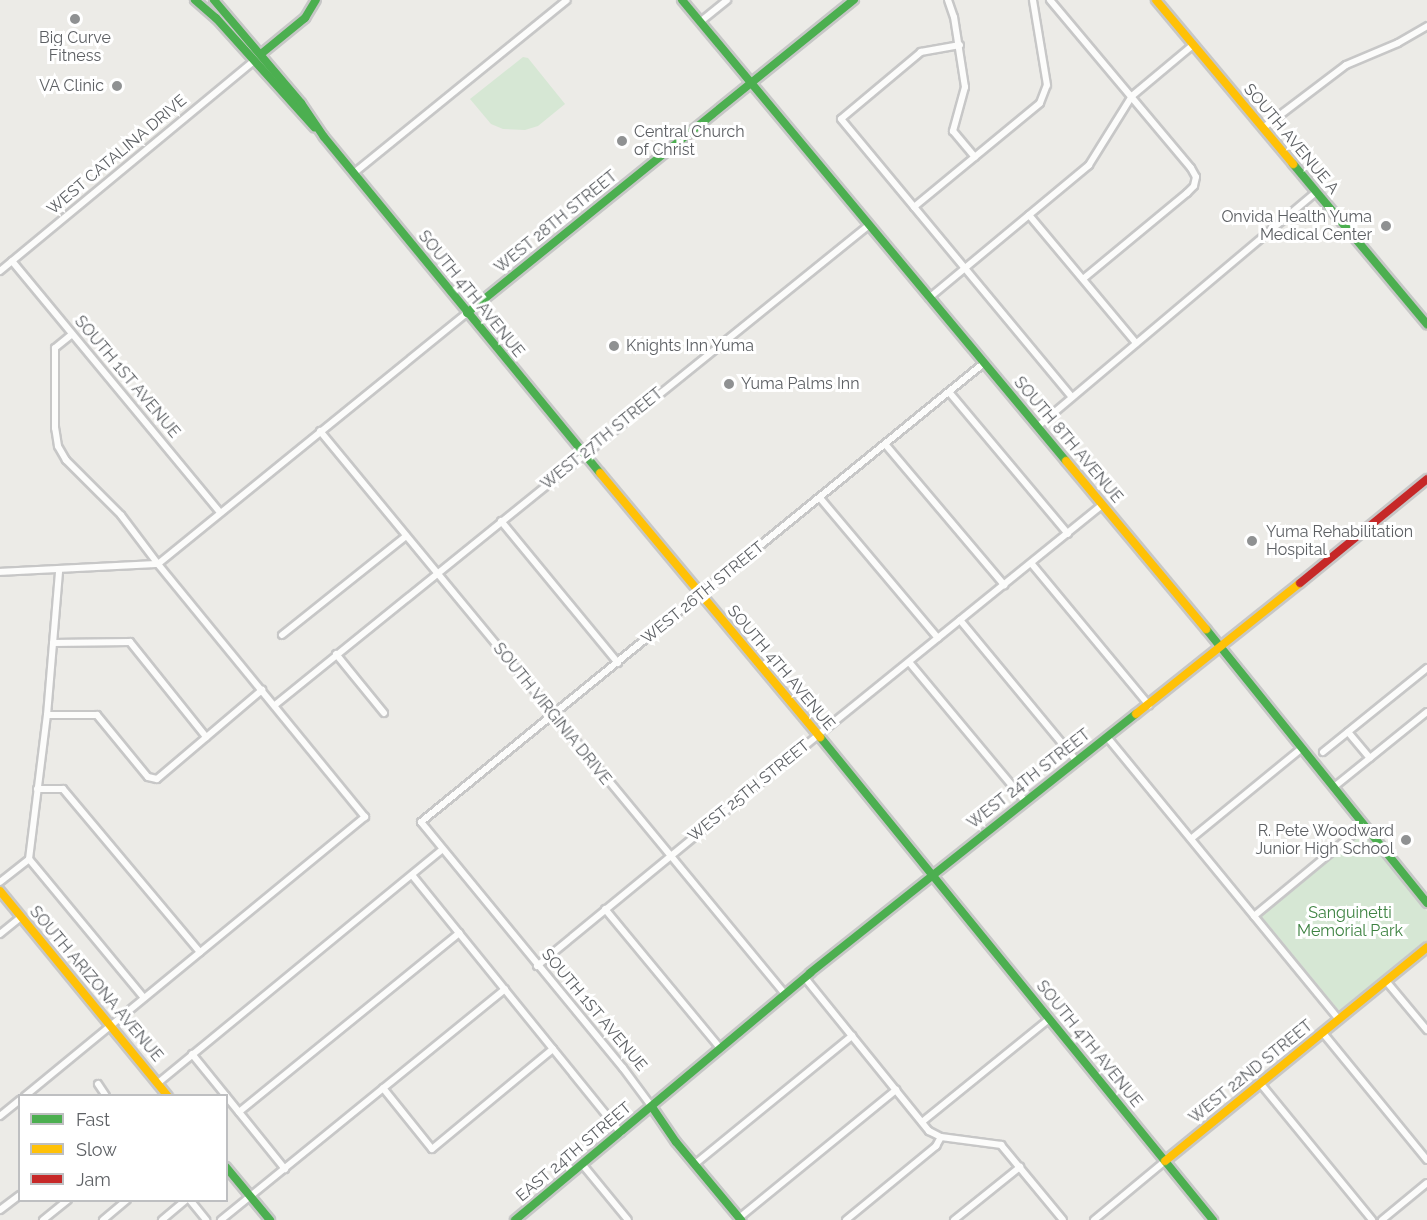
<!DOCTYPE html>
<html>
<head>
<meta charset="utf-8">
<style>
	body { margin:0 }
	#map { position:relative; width:1427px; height:1220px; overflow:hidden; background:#ecebe7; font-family:Raleway,sans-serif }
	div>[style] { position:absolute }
	.green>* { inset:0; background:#d6e7d4 }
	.roads { filter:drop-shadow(2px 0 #c7c7c7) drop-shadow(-2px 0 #c7c7c7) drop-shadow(0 2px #c7c7c7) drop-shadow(0 -2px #c7c7c7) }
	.street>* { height:6px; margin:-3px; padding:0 3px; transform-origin:3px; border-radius:3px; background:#fcfcfb }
	.fast>* { height:8px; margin:-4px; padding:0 4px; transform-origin:4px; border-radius:4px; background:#4caf50 }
	.slow>* { height:8px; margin:-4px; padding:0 4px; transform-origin:4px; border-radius:4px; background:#ffc107 }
	.jam>* { height:8px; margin:-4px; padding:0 4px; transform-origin:4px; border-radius:4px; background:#c62828 }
	.dots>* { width:16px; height:16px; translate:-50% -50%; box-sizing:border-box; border:3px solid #fff; border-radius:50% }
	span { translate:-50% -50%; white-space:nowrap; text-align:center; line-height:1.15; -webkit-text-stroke:6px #fff; paint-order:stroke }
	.poi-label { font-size:16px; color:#5d6064 }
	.right { translate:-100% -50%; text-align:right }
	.left { translate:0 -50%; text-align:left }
	.street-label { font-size:16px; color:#5d6064 }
	.park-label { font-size:16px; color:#3e8342 }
	.legend { position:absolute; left:18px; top:1094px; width:210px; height:108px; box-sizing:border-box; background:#fff; border:2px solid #bebfc1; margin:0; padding:8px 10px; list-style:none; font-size:18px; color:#5d6064 }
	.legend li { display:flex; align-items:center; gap:12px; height:30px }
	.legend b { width:30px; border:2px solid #bebfc1 }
</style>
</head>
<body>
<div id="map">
	<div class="green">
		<div style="clip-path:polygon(523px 57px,528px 58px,565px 104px,538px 126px,525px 130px,503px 129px,491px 124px,470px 99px)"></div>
		<div style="clip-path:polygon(1363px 832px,1427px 911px,1427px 941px,1340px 1012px,1261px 916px)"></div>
	</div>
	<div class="roads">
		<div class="street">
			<div style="left:948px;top:0;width:18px;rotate:71deg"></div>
			<div style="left:954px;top:17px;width:71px;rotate:81.1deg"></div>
			<div style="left:965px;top:87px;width:46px;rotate:105.3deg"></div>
			<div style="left:953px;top:131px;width:34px;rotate:50deg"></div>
			<div style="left:1050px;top:0;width:219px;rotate:50deg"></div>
			<div style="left:1191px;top:168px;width:10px;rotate:61deg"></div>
			<div style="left:1196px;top:177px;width:9px;rotate:103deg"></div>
			<div style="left:1194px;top:186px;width:10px;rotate:135deg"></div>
			<div style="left:1187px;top:193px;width:135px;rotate:140.4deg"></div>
			<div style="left:700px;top:22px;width:35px;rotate:-39deg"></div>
			<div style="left:960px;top:45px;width:40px;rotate:170deg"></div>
			<div style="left:921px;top:52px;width:104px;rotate:140.1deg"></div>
			<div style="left:841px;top:119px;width:361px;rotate:50.3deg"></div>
			<div style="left:1263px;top:128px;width:104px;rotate:-37.2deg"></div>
			<div style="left:1346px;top:65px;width:56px;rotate:-22.9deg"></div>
			<div style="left:1398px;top:43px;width:34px;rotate:-30deg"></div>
			<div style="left:354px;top:173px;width:274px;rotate:-39.1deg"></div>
			<div style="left:914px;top:207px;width:163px;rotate:-39.5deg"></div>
			<div style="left:1040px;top:103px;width:19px;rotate:-69deg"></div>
			<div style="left:1047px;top:85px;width:86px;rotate:-99.4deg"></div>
			<div style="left:1029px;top:215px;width:167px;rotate:50.1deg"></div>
			<div style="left:12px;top:261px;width:326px;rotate:50.4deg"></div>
			<div style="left:0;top:271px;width:328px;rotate:-39.6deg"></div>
			<div style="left:929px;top:298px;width:208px;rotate:-39.7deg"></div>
			<div style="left:1089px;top:165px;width:81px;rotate:-58.1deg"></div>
			<div style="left:1132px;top:96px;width:80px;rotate:-39.9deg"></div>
			<div style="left:949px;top:392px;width:185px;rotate:50deg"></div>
			<div style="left:1037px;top:427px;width:365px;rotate:-40.1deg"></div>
			<div style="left:320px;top:431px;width:730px;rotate:50.45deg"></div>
			<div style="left:885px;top:444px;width:185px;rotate:49.8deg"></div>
			<div style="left:820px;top:498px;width:183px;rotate:49.9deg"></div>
			<div style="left:501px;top:521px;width:184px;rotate:50.5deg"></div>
			<div style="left:1031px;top:563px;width:185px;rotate:50.3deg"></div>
			<div style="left:0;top:572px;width:158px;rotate:-2.9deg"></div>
			<div style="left:158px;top:564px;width:398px;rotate:-39.1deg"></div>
			<div style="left:960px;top:620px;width:182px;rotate:50.4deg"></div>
			<div style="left:282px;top:635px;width:159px;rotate:-38.6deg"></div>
			<div style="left:53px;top:643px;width:77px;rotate:-0.7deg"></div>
			<div style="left:130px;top:642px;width:122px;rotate:51.3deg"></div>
			<div style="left:336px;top:654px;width:76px;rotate:50.9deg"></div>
			<div style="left:909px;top:662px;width:180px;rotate:50.2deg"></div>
			<div style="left:275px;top:705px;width:764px;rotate:-38.94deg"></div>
			<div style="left:47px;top:715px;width:50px"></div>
			<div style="left:97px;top:715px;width:80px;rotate:50.6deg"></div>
			<div style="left:148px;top:777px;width:9px;rotate:13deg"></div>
			<div style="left:157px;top:779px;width:138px;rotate:-40.3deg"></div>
			<div style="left:1348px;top:732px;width:34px;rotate:50deg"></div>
			<div style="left:1107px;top:737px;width:365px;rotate:50.6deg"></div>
			<div style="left:1323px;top:752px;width:134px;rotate:-38.9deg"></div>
			<div style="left:1334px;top:787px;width:119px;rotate:-38.9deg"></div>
			<div style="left:37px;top:789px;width:26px"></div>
			<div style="left:63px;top:789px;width:213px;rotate:50deg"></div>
			<div style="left:1192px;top:838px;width:142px;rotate:-39.3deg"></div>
			<div style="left:29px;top:859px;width:180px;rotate:50.4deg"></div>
			<div style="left:412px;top:875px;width:332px;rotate:51deg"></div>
			<div style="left:0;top:882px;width:37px;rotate:-38deg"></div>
			<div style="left:29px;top:859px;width:145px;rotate:-82.9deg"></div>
			<div style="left:47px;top:715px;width:144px;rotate:-85.2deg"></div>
			<div style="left:605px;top:909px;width:180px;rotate:50.4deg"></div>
			<div style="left:1254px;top:916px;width:143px;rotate:-39.6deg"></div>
			<div style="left:0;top:934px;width:27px;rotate:-39deg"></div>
			<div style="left:537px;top:966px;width:364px;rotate:-39.4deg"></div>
			<div style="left:818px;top:735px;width:365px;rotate:-39deg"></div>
			<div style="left:805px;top:978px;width:197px;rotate:51deg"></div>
			<div style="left:929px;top:1131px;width:13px;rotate:27deg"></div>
			<div style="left:941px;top:1137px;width:61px;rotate:7.6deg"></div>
			<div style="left:1001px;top:1145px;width:97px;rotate:50.4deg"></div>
			<div style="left:1386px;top:981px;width:64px;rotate:50.1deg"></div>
			<div style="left:1323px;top:1033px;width:164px;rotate:50.7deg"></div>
			<div style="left:192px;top:1054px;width:54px;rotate:51deg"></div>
			<div style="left:158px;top:1083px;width:367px;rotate:-39.4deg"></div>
			<div style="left:1260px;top:1083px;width:177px;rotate:50.7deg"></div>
			<div style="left:98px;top:1084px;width:14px;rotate:56deg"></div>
			<div style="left:383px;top:1088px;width:78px;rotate:51.2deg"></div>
			<div style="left:432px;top:1149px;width:157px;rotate:-39.6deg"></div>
			<div style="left:25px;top:1096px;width:440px;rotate:-39.4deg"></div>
			<div style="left:365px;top:817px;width:327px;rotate:-129.3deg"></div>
			<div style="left:158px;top:564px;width:61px;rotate:-127.1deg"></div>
			<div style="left:121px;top:515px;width:78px;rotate:-135deg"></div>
			<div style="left:66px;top:460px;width:16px;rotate:-120deg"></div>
			<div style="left:58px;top:446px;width:18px;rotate:-99deg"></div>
			<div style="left:55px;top:428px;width:80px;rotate:-90deg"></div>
			<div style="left:55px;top:348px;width:22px;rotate:-39deg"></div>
			<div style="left:226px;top:1096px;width:94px;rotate:51.1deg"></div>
			<div style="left:652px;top:1107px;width:49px;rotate:-126.6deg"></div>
			<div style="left:623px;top:1068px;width:318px;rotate:-129.4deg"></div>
			<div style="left:421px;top:822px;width:726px;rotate:-39.19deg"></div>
			<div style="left:239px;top:1112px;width:284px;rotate:-39.1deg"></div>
			<div style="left:0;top:1116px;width:26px;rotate:-39deg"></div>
			<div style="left:922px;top:1122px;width:164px;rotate:-39deg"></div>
			<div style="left:582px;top:1164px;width:72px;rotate:50.6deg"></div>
			<div style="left:695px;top:1164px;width:203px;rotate:-39.2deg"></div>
			<div style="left:190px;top:1200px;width:26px;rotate:51deg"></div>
			<div style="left:0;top:1210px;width:25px;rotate:-37deg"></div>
			<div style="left:739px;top:1218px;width:203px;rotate:-39.2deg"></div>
			<div style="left:43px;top:1220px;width:32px;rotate:-39deg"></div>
			<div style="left:103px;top:1220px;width:31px;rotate:-40deg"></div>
			<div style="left:162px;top:1220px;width:31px;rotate:-40deg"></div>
			<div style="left:221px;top:1220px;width:366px;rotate:-39.1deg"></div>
			<div style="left:846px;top:1220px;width:117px;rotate:-39.4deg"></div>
			<div style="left:936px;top:1146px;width:10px;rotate:-61deg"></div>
			<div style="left:954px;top:1220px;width:85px;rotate:-38.8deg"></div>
			<div style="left:1094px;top:1220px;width:92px;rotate:-39.7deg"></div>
			<div style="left:1382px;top:1220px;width:58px;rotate:-39.4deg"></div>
		</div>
		<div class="fast">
			<div style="left:195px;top:0;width:28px;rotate:41deg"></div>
			<div style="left:216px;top:18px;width:147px;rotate:48deg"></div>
			<div style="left:214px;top:0;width:135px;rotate:49.8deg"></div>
			<div style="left:301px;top:103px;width:41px;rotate:55.9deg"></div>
			<div style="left:324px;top:137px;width:435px;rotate:50.6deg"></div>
			<div style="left:682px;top:0;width:600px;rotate:50.21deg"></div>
			<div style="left:261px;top:54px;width:57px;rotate:-39.3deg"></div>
			<div style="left:305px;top:18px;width:21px;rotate:-59deg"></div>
			<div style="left:1293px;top:164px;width:209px;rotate:50.1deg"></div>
			<div style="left:467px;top:313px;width:498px;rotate:-39deg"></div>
			<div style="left:1206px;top:629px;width:352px;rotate:51.1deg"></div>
			<div style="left:820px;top:737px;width:623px;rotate:50.87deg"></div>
			<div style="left:652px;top:1107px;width:42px;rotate:55.6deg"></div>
			<div style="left:676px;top:1142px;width:102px;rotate:50.2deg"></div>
			<div style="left:226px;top:1167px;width:69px;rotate:50.3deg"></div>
			<div style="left:515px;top:1220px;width:385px;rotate:-39.9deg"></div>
			<div style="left:810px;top:973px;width:416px;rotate:-38.5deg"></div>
		</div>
		<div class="slow">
			<div style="left:1156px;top:0;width:214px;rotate:50.1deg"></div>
			<div style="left:1066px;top:461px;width:219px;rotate:50.2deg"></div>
			<div style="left:600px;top:473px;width:344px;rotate:50.2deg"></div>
			<div style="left:1136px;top:714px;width:210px;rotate:-38.6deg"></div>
			<div style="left:0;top:891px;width:265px;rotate:50.7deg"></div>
			<div style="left:1165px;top:1161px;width:338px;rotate:-39.2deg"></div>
		</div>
		<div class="jam">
			<div style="left:1300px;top:583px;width:164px;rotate:-39.3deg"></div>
		</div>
	</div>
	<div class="dots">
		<div style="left:75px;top:19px;background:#8f9192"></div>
		<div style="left:117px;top:86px;background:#8f9192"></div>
		<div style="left:622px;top:141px;background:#8f9192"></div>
		<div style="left:1386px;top:226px;background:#8f9192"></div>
		<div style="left:614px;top:346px;background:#8f9192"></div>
		<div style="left:729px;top:384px;background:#8f9192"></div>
		<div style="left:1252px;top:541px;background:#8f9192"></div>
		<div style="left:1406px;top:840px;background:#8f9192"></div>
	</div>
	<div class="poi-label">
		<span style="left:75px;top:47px">Big Curve<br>Fitness</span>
		<span class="right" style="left:104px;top:86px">VA Clinic</span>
		<span class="left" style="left:634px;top:141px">Central Church<br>of Christ</span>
		<span class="right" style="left:1372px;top:226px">Onvida Health Yuma<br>Medical Center</span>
		<span class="left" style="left:626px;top:346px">Knights Inn Yuma</span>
		<span class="left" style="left:741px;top:384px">Yuma Palms Inn</span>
		<span class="left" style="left:1266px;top:541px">Yuma Rehabilitation<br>Hospital</span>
		<span class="right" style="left:1394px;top:840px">R. Pete Woodward<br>Junior High School</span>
	</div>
	<div class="street-label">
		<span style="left:1291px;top:139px;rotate:50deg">SOUTH AVENUE A</span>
		<span style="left:117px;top:155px;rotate:-40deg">WEST CATALINA DRIVE</span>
		<span style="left:556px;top:222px;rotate:-39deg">WEST 28TH STREET</span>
		<span style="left:471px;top:294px;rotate:51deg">SOUTH 4TH AVENUE</span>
		<span style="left:127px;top:377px;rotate:50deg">SOUTH 1ST AVENUE</span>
		<span style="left:602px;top:439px;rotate:-39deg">WEST 27TH STREET</span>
		<span style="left:1068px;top:440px;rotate:50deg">SOUTH 8TH AVENUE</span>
		<span style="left:703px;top:593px;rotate:-39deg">WEST 26TH STREET</span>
		<span style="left:781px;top:668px;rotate:50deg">SOUTH 4TH AVENUE</span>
		<span style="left:552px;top:714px;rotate:51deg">SOUTH VIRGINIA DRIVE</span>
		<span style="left:1029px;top:779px;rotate:-38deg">WEST 24TH STREET</span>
		<span style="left:749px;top:791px;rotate:-39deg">WEST 25TH STREET</span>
		<span style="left:96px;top:984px;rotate:50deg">SOUTH ARIZONA AVENUE</span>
		<span style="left:594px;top:1010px;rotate:50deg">SOUTH 1ST AVENUE</span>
		<span style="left:1089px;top:1044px;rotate:51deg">SOUTH 4TH AVENUE</span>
		<span style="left:1251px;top:1072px;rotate:-39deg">WEST 22ND STREET</span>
		<span style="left:574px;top:1152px;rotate:-40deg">EAST 24TH STREET</span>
	</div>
	<div class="park-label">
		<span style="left:1350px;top:922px">Sanguinetti<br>Memorial Park</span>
	</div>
	<ul class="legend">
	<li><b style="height:8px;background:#4caf50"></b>Fast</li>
	<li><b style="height:8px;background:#ffc107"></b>Slow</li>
	<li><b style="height:8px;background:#c62828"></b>Jam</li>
	</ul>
</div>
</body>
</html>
